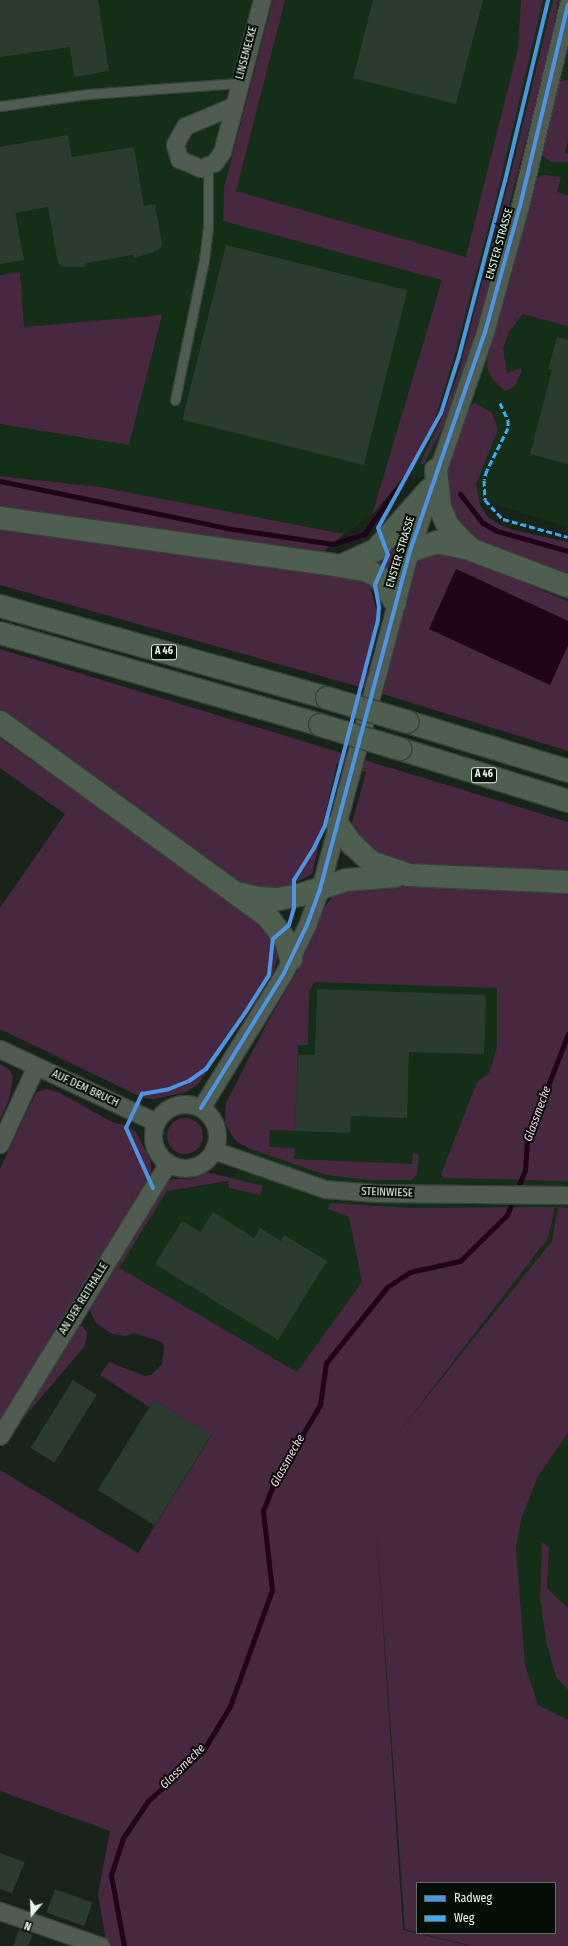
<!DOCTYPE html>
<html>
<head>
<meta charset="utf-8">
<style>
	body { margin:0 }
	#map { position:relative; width:568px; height:1946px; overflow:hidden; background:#182419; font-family:"Fira Sans Condensed",sans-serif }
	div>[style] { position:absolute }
	.built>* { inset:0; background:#142e17 }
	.green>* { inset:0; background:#482741 }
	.round { border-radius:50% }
	.water>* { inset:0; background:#1f031b }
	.stream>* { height:5px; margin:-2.5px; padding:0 2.5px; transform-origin:2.5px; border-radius:2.5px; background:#1f031b }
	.building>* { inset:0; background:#2b3c2e; transform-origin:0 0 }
	.roads { filter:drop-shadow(1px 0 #364137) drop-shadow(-1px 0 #364137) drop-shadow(0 1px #364137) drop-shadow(0 -1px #364137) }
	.lane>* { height:9px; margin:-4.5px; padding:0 4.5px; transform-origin:4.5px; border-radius:4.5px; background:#505b51 }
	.street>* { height:17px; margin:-8.5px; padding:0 8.5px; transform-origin:8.5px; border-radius:8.5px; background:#505b51 }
	.street>.ring { margin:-8.5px; padding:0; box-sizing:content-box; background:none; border:17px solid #505b51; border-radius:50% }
	.highway>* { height:22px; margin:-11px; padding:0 11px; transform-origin:11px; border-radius:11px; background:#4e5f50 }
	.bridges { filter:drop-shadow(1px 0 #364137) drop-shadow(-1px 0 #364137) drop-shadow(0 1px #364137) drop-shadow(0 -1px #364137) }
	.highway-bridge>* { height:22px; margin:-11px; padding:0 11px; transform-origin:11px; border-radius:11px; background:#4e5f50 }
	.quiet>* { height:3px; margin-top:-1.5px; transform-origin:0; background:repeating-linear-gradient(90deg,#3fa9f5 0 6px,transparent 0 9px) }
	.cycleway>* { height:4px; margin:-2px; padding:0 2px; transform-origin:2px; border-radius:2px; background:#4d94e3 }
	span { translate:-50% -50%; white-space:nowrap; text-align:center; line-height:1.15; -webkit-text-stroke:4px #060f07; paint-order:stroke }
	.shield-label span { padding:1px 3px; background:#060f07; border:1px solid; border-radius:3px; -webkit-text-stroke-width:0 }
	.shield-label { font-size:10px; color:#e9f7e9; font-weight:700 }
	.street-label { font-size:11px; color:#e9f7e9 }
	.water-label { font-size:12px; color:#f7cdec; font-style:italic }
	.legend { position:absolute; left:416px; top:1882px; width:140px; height:52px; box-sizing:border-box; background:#060f07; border:1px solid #616c61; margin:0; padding:5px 7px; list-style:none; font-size:12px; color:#e9f7e9 }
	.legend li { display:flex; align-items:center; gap:8px; height:20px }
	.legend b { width:20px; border:1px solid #616c61 }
	.north { position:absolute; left:12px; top:1894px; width:40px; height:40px; -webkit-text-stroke:3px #060f07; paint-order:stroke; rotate:199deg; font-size:11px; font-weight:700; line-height:16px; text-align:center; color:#e9f7e9 }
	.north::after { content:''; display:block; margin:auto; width:14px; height:18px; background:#e9f7e9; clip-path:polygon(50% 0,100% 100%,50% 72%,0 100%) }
</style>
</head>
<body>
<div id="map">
	<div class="built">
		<div style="clip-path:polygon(0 0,568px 0,568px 199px,523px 313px,568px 326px,568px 527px,460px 494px,408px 472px,372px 515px,344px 534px,101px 487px,0 475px,0 424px,129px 444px,162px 315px,24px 327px,20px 272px,0 275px)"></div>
		<div style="clip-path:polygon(568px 894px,568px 1946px,473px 1946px,419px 1933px,555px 1933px,555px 1883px,417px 1883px,417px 1933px,404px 1929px,373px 1487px,109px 1283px,167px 1191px,231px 1181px,233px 1178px,250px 1149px,236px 1141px,229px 1131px,225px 1122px,226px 1103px,266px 1025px,298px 970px,324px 909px)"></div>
	</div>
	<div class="green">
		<div style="clip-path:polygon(273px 0,285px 0,236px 191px,466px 257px,518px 48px,521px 0,543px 0,496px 199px,453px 361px,433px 425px,408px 471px,372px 515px,442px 280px,223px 221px,224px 188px)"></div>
		<div style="clip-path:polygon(553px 0,558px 0,553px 32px,484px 305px,446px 422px,423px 465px,420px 463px,440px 422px,460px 367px,515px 157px)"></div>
		<div style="clip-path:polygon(568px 80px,568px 141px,565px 152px,568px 153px,568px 162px,551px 162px,541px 154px,560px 81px)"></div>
		<div style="clip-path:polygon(544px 175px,561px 177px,557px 192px,568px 195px,568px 326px,523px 314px,509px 332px,503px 348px,507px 373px,521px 368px,521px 373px,514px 387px,505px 391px,491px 377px,487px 367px,488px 352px,532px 189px,536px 178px)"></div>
		<div style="clip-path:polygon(20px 272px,24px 327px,162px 315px,129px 445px,0 424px,0 275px)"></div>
		<div style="clip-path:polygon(475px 403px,492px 413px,498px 429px,476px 484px,480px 505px,487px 516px,498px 524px,513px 530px,568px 542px,568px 576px,490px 547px,469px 534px,448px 507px,444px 470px,470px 406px)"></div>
		<div style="clip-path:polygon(0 476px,101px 487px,344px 534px,319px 555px,0 509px)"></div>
		<div style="clip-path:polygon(0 526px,369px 581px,378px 617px,364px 671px,384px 677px,413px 567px,427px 552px,452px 553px,568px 601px,568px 621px,456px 569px,550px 684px,568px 645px,568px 751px,360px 687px,0 585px)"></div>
		<div style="clip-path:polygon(404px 531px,391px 579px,364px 563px)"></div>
		<div style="clip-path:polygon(0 649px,568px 822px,568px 874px,409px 867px,368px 851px,352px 823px,366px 772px,337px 763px,312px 874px,280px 890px,259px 889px,237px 882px,0 712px)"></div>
		<div style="clip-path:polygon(0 738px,271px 929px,279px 954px,270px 982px,198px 1084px,186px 1092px,154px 1099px,143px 1098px,0 1029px,0 908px,65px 814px,0 768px)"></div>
		<div style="clip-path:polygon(377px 884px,568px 894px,568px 1181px,444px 1178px,441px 1174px,477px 1082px,489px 1073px,497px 1047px,497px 988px,315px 982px,309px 991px,308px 1045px,298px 1045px,295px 1131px,270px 1130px,269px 1147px,295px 1148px,294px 1159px,412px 1164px,413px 1152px,419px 1155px,417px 1175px,411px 1180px,371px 1180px,326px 1175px,250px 1149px,236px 1141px,229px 1131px,225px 1122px,226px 1103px,266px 1025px,298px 970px,324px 909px,333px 895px,350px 886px)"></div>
		<div style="clip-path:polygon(0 1064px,9px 1069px,13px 1077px,9px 1100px,0 1120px)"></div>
		<div style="clip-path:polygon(46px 1089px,60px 1093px,114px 1123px,126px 1125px,136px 1132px,150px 1159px,152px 1175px,0 1427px,0 1169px,30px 1105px,37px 1092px)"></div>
		<div class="round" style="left:167px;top:1118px;width:36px;height:36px"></div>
		<div style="clip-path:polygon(207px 1172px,263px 1186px,260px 1195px,229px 1188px,228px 1181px,167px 1191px,119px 1268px,297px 1372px,362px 1282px,349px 1217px,328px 1209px,330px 1203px,412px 1208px,555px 1207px,548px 1238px,398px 1433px,552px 1241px,558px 1207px,568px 1208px,568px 1433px,538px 1476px,522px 1517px,516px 1548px,525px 1665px,538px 1705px,568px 1720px,568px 1946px,473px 1946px,420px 1933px,555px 1933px,555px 1883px,417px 1883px,417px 1932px,405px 1929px,376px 1520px,403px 1930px,470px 1946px,107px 1946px,98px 1894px,110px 1831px,0 1791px,0 1470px,138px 1553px,211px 1436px,154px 1400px,149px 1407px,100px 1375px,109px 1362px,145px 1376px,151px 1375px,162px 1364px,164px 1347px,162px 1342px,144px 1336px,133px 1333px,126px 1336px,112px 1334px,96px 1323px,88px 1307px,164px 1180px,194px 1178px)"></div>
		<div style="clip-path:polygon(76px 1326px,82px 1326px,87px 1332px,85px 1346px,14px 1429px,12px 1427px)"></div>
		<div style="clip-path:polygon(542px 1542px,549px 1547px,547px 1588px,568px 1608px,568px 1690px,556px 1677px,546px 1641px,540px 1596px)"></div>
	</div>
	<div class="water">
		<div style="clip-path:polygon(456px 569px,568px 621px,568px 645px,550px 685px,429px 629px)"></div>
	</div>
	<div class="stream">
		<div style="left:0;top:481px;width:231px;rotate:11.7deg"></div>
		<div style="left:226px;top:528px;width:108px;rotate:8.5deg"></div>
		<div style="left:333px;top:544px;width:33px;rotate:-18deg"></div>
		<div style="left:364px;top:534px;width:54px;rotate:-54deg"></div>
		<div style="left:460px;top:494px;width:37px;rotate:52deg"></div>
		<div style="left:483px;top:523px;width:16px;rotate:30deg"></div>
		<div style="left:497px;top:531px;width:74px;rotate:15.7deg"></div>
		<div style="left:124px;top:1946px;width:72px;rotate:-100.4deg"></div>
		<div style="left:111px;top:1875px;width:39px;rotate:-72deg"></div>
		<div style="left:123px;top:1838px;width:45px;rotate:-56deg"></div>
		<div style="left:148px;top:1801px;width:74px;rotate:-42.3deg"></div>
		<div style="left:203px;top:1751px;width:52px;rotate:-59deg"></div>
		<div style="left:230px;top:1706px;width:123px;rotate:-70.1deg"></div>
		<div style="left:272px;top:1590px;width:80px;rotate:-96.5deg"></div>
		<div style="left:263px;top:1511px;width:30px;rotate:-69deg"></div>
		<div style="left:274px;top:1483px;width:91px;rotate:-59.5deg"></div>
		<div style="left:320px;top:1405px;width:42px;rotate:-81.9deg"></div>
		<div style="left:326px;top:1363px;width:97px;rotate:-51.2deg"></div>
		<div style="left:387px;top:1287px;width:27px;rotate:-33deg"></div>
		<div style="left:410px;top:1272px;width:51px;rotate:-12.4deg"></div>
		<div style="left:460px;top:1261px;width:66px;rotate:-44.4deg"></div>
		<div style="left:507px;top:1215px;width:48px;rotate:-68.2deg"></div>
		<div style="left:525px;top:1170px;width:30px;rotate:-86deg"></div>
		<div style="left:527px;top:1140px;width:114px;rotate:-68.9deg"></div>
	</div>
	<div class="building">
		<div style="clip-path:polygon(0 0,98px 0,109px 71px,74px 77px,70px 47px,0 57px)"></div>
		<div style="clip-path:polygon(373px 0,483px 0,456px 104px,353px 78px)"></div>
		<div style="clip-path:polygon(68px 135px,72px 157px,134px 147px,144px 206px,155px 204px,162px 245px,157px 251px,135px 258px,132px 255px,87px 263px,84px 267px,64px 267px,58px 263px,48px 207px,15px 213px,24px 260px,0 264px,0 147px)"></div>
		<div style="left:226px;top:245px;width:187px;height:180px;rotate:14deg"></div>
		<div style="clip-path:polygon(557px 337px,568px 340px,568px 464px,530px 454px,552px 370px,548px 369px)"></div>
		<div style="clip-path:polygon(317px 989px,486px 995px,484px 1054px,409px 1052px,407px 1118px,351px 1116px,350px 1133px,295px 1131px,298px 1055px,315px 1055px)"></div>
		<div style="clip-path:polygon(213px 1212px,254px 1238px,260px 1228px,281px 1241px,284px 1235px,327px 1261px,278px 1340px,155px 1264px,182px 1221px,200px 1232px)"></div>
		<div style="left:73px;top:1380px;width:28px;height:80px;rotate:32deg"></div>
		<div style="left:154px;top:1400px;width:67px;height:106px;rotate:32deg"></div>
		<div style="clip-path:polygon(0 1853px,25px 1862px,12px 1893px,0 1889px)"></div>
		<div style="left:55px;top:1889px;width:40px;height:25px;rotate:20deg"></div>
		<div style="clip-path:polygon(19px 1930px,33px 1935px,28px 1946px,13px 1946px)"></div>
	</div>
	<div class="roads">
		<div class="lane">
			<div style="left:0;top:106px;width:89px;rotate:-7.8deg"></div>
			<div style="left:88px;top:94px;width:151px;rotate:-4.2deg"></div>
			<div style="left:175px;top:400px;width:143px;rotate:-78.3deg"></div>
			<div style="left:204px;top:260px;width:33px;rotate:-83deg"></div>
			<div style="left:208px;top:227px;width:60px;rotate:-90deg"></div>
		</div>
		<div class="street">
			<div style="left:233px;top:106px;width:52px;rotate:157.4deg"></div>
			<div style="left:185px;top:126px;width:21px;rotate:119deg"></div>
			<div style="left:175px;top:144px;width:16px;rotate:75deg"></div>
			<div style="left:179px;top:159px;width:23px;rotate:23deg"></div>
			<div style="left:200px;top:168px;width:15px;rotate:-20deg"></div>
			<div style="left:214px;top:163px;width:14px;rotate:-54deg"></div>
			<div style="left:222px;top:152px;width:157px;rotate:-75.3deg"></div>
			<div style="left:0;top:1049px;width:172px;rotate:25.1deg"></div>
			<div class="ring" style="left:153px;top:1104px;width:47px;height:47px"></div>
			<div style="left:201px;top:1108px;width:158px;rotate:-58.4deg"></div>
			<div style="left:284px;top:973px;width:53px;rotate:-64.4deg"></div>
			<div style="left:307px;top:925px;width:38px;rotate:-70deg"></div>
			<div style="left:320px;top:889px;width:350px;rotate:-75.1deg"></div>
			<div style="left:410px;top:551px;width:231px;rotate:-71.1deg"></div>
			<div style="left:485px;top:332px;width:131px;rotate:-74.5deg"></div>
			<div style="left:520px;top:206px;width:207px;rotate:-76.6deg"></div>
			<div style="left:0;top:1144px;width:86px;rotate:-65.2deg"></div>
			<div style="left:213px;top:1150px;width:119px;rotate:19.2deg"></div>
			<div style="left:325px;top:1189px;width:51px;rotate:4.5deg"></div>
			<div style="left:376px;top:1193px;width:192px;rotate:0.6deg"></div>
			<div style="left:0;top:1436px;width:321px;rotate:-58.4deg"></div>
			<div style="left:0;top:1911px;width:107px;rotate:19.1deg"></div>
		</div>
		<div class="highway">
			<div style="left:436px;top:470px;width:38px;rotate:84deg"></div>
			<div style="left:440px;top:508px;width:17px;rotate:66deg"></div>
			<div style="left:447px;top:524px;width:21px;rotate:49deg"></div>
			<div style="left:461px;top:540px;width:15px;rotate:42deg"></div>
			<div style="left:472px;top:550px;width:103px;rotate:20.6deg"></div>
			<div style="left:0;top:518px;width:344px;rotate:8deg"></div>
			<div style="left:341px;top:566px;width:38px;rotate:-25deg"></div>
			<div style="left:376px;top:550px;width:80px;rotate:-48.5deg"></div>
			<div style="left:410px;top:551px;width:28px;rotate:-18deg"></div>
			<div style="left:437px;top:542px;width:35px;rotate:12deg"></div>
			<div style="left:341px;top:566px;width:27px;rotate:10deg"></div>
			<div style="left:368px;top:571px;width:13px;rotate:29deg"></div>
			<div style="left:379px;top:577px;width:30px;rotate:57deg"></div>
			<div style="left:0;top:606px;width:340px;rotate:15.7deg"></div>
			<div style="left:0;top:633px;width:333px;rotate:16deg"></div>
			<div style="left:0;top:722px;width:331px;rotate:36deg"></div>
			<div style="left:268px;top:917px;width:30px;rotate:53deg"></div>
			<div style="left:286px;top:941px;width:19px;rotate:74deg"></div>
			<div style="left:408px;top:722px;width:167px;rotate:17deg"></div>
			<div style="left:400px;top:749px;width:176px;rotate:17.2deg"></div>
			<div style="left:338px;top:825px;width:24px;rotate:54deg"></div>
			<div style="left:352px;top:844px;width:26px;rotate:43deg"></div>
			<div style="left:371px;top:862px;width:39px;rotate:19deg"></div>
			<div style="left:408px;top:875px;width:160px;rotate:2.5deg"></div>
			<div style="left:242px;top:894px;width:16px;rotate:15deg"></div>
			<div style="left:257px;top:898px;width:22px;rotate:3deg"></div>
			<div style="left:279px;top:899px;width:21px;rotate:-11deg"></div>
			<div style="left:300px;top:895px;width:48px;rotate:-18.1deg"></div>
			<div style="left:346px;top:880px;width:50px;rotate:-4.6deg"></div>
		</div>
	</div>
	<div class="bridges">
		<div class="highway-bridge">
			<div style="left:327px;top:698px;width:84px;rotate:16.5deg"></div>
			<div style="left:320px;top:725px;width:84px;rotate:16.7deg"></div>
		</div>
	</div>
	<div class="quiet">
		<div style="left:500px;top:403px;width:19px;rotate:65deg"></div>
		<div style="left:508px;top:420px;width:8px;rotate:90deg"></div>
		<div style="left:508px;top:428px;width:47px;rotate:116.6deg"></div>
		<div style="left:487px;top:470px;width:10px;rotate:107deg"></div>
		<div style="left:484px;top:480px;width:20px;rotate:87deg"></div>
		<div style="left:485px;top:500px;width:26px;rotate:47deg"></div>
		<div style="left:503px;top:519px;width:67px;rotate:15.5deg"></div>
	</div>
	<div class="cycleway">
		<div style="left:201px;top:1108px;width:158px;rotate:-58.4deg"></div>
		<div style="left:284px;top:973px;width:53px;rotate:-64.4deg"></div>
		<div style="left:307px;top:925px;width:38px;rotate:-70deg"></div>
		<div style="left:320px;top:889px;width:350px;rotate:-75.1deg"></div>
		<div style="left:410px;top:551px;width:231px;rotate:-71.1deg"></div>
		<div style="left:485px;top:332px;width:131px;rotate:-74.5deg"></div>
		<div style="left:520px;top:206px;width:207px;rotate:-76.6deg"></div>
		<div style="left:153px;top:1188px;width:66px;rotate:-114.2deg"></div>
		<div style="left:126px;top:1128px;width:38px;rotate:-65deg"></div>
		<div style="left:142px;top:1094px;width:27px;rotate:-10deg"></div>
		<div style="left:169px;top:1089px;width:22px;rotate:-22deg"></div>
		<div style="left:189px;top:1081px;width:21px;rotate:-35deg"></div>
		<div style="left:206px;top:1069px;width:68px;rotate:-55.1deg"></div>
		<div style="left:245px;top:1013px;width:45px;rotate:-57.7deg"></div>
		<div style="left:269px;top:975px;width:36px;rotate:-84deg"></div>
		<div style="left:273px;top:939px;width:21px;rotate:-41deg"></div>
		<div style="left:289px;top:925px;width:18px;rotate:-74deg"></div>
		<div style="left:294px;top:908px;width:28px;rotate:-90deg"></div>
		<div style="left:294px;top:880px;width:38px;rotate:-58deg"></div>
		<div style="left:314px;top:848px;width:25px;rotate:-64deg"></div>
		<div style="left:325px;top:825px;width:212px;rotate:-75.5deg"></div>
		<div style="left:378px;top:620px;width:13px;rotate:-86deg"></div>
		<div style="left:379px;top:607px;width:22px;rotate:-100deg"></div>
		<div style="left:375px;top:585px;width:33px;rotate:-67deg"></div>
		<div style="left:388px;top:555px;width:29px;rotate:-110deg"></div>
		<div style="left:378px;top:528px;width:131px;rotate:-61.3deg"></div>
		<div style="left:441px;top:413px;width:60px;rotate:-72.5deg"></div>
		<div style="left:459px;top:356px;width:181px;rotate:-75.3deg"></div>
		<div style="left:505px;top:181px;width:186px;rotate:-76.6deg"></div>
	</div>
	<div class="shield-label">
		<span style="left:164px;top:652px">A 46</span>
		<span style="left:484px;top:775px">A 46</span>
	</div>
	<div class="street-label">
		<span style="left:247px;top:53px;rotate:-75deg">LINSEMECKE</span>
		<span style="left:500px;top:244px;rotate:-74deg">ENSTER STRASSE</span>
		<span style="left:401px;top:552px;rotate:-73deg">ENSTER STRASSE</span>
		<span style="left:85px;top:1089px;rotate:25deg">AUF DEM BRUCH</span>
		<span style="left:387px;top:1193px;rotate:2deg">STEINWIESE</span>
		<span style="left:84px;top:1299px;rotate:-58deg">AN DER REITHALLE</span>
	</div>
	<div class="water-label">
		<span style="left:538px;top:1114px;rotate:-70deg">Glassmecke</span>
		<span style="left:288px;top:1461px;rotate:-61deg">Glassmecke</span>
		<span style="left:183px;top:1767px;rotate:-45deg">Glassmecke</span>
	</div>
	<ul class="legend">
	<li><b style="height:5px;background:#4d94e3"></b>Radweg</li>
	<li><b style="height:5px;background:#3fa9f5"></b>Weg</li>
	</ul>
	<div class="north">N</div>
</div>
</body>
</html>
